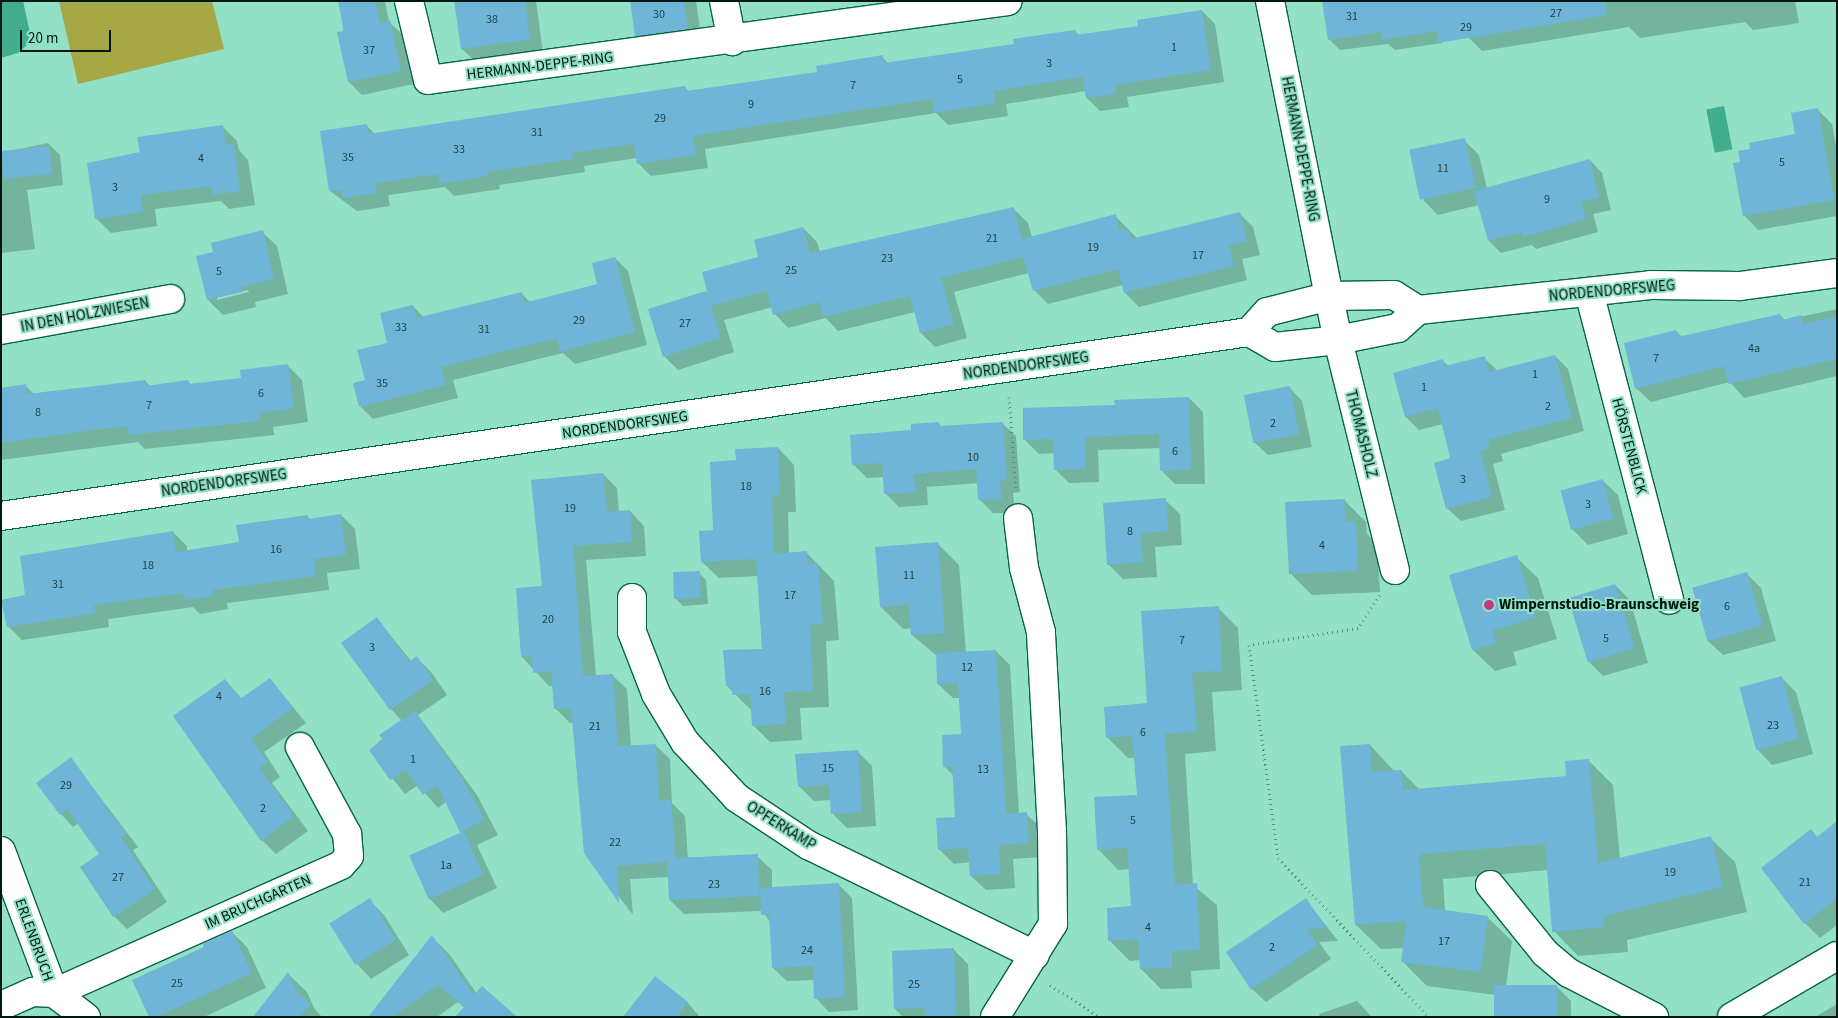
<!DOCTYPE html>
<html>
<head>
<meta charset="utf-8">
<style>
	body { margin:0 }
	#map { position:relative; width:1838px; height:1018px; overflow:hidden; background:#92e0c6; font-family:"Source Sans 3",sans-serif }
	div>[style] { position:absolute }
	.green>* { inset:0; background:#a6a846 }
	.water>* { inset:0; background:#40ad8e; transform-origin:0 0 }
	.shadow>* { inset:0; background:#0003 }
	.building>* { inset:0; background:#6eb5d7; transform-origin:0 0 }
	.path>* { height:3px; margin-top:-1.5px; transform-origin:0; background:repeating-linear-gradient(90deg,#578f7c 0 1px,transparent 0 5px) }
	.roads { filter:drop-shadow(1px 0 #06644e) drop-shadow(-1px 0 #06644e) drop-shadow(0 1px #06644e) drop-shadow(0 -1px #06644e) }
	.minor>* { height:28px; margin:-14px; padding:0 14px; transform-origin:14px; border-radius:14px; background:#fff }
	.dots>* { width:14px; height:14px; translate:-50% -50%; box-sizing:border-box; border:2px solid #92e0c6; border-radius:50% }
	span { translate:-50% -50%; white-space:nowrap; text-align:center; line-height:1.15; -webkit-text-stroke:4px #92e0c6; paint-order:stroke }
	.number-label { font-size:12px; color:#1c3f42 }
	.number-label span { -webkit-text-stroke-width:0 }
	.street-label { font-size:15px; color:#011811 }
	.poi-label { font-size:15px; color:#011811; font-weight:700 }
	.left { translate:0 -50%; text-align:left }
	.frame { position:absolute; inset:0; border:2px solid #011811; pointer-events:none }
	.scale { position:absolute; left:20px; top:30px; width:91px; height:22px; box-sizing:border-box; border:2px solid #011811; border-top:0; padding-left:6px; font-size:15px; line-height:18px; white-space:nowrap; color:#011811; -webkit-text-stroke:4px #92e0c6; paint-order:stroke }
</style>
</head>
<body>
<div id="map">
	<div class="green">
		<div style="clip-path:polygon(59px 1px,212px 1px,224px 49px,78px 84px)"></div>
	</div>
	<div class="water">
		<div style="clip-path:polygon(1px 1px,23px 1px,30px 33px,27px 45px,18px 53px,1px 58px)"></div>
		<div style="left:1724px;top:106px;width:44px;height:18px;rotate:79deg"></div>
	</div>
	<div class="shadow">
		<div style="clip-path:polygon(340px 1px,385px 1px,389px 22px,403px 35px,414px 84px,362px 95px,349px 82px)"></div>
		<div style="clip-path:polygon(455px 1px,536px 1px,543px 53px,476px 62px,462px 49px)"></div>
		<div style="clip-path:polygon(631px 1px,696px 1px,702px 43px,651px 50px,636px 35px)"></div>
		<div style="clip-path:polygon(1433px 1px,1442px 43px,1395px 50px,1388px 44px,1340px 50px,1329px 39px)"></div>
		<div style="clip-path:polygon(1463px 1px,1795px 1px,1799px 23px,1753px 30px,1745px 22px,1640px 38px,1629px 27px,1482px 51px,1469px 38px)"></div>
		<div style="clip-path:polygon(1202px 11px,1215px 24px,1224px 82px,1127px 97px,1129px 107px,1100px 111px,1087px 98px,1086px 91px,1006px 104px,1008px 116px,948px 125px,936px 113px,705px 149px,708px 168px,651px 176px,638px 163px,637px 158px,584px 166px,585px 172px,499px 185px,500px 189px,454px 196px,445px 187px,388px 195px,390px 206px,357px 211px,330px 191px,366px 125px,375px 134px,685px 87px,689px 92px,818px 73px,882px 57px,889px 64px,1015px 45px,1075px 31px,1079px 35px,1139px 27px)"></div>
		<div style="clip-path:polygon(1817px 109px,1832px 124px,1837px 152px,1837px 216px,1758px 230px,1744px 215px,1742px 163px,1751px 150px,1796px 135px)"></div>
		<div style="clip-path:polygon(222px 126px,237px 141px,239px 150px,248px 160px,255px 205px,229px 209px,221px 201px,155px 209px,157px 226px,111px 233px,96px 218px,141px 152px)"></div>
		<div style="clip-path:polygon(1464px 140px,1479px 155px,1487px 188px,1590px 160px,1602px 173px,1611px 210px,1593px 214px,1598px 232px,1536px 249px,1532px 245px,1501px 253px,1489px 241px,1479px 205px,1438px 215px,1423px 200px)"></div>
		<div style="clip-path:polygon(48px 143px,60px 155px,63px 185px,27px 190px,35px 249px,1px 253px,1px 153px)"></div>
		<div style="clip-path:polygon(1014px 209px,1028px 223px,1032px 237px,1115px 216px,1137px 238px,1240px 214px,1253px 227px,1260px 255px,1242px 259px,1247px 280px,1139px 307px,1125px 293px,1123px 285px,1048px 304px,1034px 290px,1029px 273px,954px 292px,967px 338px,935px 347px,921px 333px,915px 312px,838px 331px,826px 318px,788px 328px,775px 314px,773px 307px,724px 320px,734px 352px,678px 370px,664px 356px,706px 292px,710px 296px,803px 228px,817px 242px,820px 252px)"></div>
		<div style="clip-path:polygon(evenodd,262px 232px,277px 246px,288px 294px,255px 302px,256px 307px,223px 315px,208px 300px,198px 257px,215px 253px,262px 232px,248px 290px,249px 292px,217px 300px,217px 297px,248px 290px)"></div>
		<div style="clip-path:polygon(615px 258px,628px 271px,647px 345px,575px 364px,563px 353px,453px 380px,458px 398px,373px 419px,360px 406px,366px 381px,413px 306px,424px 318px,521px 293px,530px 302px,598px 285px)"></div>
		<div style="clip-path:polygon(1837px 309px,1837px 376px,1744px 398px,1730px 382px,1651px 402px,1636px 388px,1676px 331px,1682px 337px,1780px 315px,1785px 320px)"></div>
		<div style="clip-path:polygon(1555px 356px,1568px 369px,1584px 431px,1501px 454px,1503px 461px,1493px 464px,1505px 510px,1461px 521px,1447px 508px,1452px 459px,1443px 424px,1419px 430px,1406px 417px,1394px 374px,1443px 361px,1449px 367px,1484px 358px,1498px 371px)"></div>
		<div style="clip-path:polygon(287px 365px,302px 380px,308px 422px,273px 427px,274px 435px,145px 449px,138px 442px,1px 460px,1px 389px,25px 385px,34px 394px,145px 381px,150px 386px,188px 381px,191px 385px,242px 379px)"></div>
		<div style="clip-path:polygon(1289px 387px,1302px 401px,1312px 447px,1268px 455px,1254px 442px)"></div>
		<div style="clip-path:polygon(1189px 398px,1203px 412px,1205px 484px,1175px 484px,1162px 471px,1161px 448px,1098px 450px,1099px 482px,1069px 483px,1055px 469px,1055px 453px,1039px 454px,1025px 440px,1116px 406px)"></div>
		<div style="clip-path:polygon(938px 423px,942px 427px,1002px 423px,1016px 436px,1020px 492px,1013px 493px,1015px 513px,993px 513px,980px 500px,979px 483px,927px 487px,928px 505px,899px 507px,885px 493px,884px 477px,867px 478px,853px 464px,912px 431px)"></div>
		<div style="clip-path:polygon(778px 448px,794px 465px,796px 512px,788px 512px,789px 554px,806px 552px,834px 581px,839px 640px,826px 641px,829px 707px,800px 708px,802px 740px,770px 742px,753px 725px,752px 711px,727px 686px,763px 650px,758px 576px,719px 578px,702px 562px,737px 462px)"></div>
		<div style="clip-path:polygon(603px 474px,617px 488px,619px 512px,630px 511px,644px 526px,646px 556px,586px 560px,596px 676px,612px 675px,627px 689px,631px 746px,655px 745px,670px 759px,672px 803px,685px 816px,688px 859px,757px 856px,772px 870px,772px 889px,839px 885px,852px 898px,858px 1010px,829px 1012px,816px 998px,815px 980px,787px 981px,773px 968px,771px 923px,762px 911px,684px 914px,670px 900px,669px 877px,630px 879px,633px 915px,585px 852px,574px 722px,570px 723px,556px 709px,554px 686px,549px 686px,522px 657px,543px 587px)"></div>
		<div style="clip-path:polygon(1603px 481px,1618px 495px,1628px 534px,1588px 545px,1573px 530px)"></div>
		<div style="clip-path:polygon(1165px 500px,1180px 514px,1182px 545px,1155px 547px,1157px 577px,1123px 579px,1108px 564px)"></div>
		<div style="clip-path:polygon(1344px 500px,1366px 522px,1367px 534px,1377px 544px,1380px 592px,1312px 595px,1290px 573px)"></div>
		<div style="clip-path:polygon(341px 515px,355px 529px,360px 569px,327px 573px,329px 590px,227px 603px,228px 609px,200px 614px,193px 607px,108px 619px,109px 627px,22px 640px,8px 626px,27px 596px,173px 532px,187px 546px,187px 552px,240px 543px,307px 516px,311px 520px)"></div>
		<div style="clip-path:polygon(937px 543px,959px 565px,966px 653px,996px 651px,1010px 665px,1019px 814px,1026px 814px,1041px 828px,1043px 857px,1013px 859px,1015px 888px,986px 890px,971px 876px,970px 862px,954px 864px,939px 849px,956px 818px,954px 776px,944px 766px,962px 735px,960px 698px,953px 698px,938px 684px,937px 656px,912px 635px,912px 628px,903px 629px,881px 607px)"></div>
		<div style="clip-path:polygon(1516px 557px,1538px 578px,1557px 639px,1513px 652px,1517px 665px,1495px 671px,1473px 650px)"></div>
		<div style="clip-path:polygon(699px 573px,706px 580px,708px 604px,683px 606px,676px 599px)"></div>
		<div style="clip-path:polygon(1746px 573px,1761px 588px,1776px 641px,1723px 655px,1708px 641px)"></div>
		<div style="clip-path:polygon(1615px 585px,1630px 600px,1648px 663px,1603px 676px,1588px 661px)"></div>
		<div style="clip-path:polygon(1218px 608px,1238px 628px,1242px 690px,1212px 692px,1216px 751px,1185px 754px,1193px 885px,1217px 905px,1220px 969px,1191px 971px,1192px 988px,1161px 989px,1141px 969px,1141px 960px,1130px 961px,1109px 940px,1132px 908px,1130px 869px,1118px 870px,1098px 849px,1138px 796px,1135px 758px,1128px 758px,1108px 738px,1105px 708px,1148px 704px)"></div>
		<div style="clip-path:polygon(377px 619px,412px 662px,417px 658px,432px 673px,447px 695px,418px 715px,477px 795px,498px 835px,477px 845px,497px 888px,443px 913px,430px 899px,462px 833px,446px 802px,438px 808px,418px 785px,405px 794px,370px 750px,402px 721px,391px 709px)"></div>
		<div style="clip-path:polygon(1781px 677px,1796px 692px,1813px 754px,1772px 765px,1758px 750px)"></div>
		<div style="clip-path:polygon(270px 679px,306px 723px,264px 752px,280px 777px,272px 783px,308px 831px,276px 854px,262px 840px,225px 680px,242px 699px)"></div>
		<div style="clip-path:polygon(1370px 745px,1395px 772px,1401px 771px,1420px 790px,1568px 777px,1589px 761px,1613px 785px,1620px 859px,1710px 838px,1735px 862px,1747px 912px,1627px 940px,1628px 952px,1578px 956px,1554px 931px,1548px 870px,1443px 879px,1445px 911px,1487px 917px,1512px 941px,1506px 986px,1556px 986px,1571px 1001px,1571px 1017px,1496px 1017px,1496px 995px,1427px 986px,1402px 961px,1404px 948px,1381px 949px,1356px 925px)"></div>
		<div style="clip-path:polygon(857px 751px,872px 766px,876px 826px,847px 828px,832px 813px,831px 800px,814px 801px,799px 786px)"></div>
		<div style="clip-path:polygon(71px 759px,138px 847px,133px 850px,167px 902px,127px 929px,114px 916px,101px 854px,79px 823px,73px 827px,61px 814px)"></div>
		<div style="clip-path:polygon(1837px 823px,1837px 925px,1820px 938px,1805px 923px,1811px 830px,1818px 838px)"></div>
		<div style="clip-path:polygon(369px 900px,384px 915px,409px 955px,371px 979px,357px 964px)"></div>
		<div style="clip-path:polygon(1306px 900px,1338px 941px,1319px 942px,1331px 959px,1266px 1002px,1252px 989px)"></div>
		<div style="clip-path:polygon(232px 932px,247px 947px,266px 988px,204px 1017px,150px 1017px)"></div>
		<div style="clip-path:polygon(432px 937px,450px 955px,477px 994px,474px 1017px,458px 1002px,437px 1017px,369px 1017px)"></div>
		<div style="clip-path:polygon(953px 949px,968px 964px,970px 1017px,903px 1017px,895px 1009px)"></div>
		<div style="clip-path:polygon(288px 974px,307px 992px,314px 1008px,322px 1017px,254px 1017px)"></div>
		<div style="clip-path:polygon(655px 978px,688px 1003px,700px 1017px,628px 1017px)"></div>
		<div style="clip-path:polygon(1357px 1001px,1372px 1017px,1320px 1017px,1319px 1014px)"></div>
		<div style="clip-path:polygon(1837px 1004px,1837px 1017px,1815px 1017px)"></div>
	</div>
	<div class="building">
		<div style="clip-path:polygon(338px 1px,375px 1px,380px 23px,390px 20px,401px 71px,348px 82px,337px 32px,344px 31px)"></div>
		<div style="clip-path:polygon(454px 1px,525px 1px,530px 40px,461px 49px)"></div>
		<div style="clip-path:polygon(630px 1px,684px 1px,688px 29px,635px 36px)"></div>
		<div style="clip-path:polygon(1322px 1px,1606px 1px,1607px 15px,1438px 43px,1437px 31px,1382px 40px,1381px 32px,1328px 40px)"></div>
		<div style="clip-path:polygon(1202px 10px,1211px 70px,1115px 85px,1116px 94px,1086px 98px,1082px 77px,994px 91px,996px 103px,934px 113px,932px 99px,693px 136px,696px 155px,637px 164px,634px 144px,572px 153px,573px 159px,487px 172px,488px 176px,439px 184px,438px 174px,376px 183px,377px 193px,343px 198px,341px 190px,329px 191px,320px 131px,367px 124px,368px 134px,685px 86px,686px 91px,817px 72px,816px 66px,883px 55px,884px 63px,1014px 44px,1013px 39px,1075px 30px,1076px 35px,1138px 26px,1137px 20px)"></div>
		<div style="clip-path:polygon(1818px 108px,1834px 200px,1743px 216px,1733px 163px,1740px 162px,1738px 151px,1750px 149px,1749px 143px,1795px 134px,1791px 113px)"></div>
		<div style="clip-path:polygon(223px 125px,226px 145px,234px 144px,240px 191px,213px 195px,212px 186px,141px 195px,143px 212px,95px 219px,87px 163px,140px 152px,137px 137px)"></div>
		<div style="left:1465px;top:138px;width:51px;height:57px;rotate:78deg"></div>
		<div style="left:49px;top:146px;width:28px;height:48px;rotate:84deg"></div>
		<div style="clip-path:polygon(1590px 159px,1599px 198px,1581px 202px,1586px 219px,1523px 237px,1521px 232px,1488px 241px,1474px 191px)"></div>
		<div style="clip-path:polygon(1014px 207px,1022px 239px,1116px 214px,1119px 230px,1128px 228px,1131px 239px,1240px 212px,1247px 241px,1229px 245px,1234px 266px,1124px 293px,1118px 269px,1033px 291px,1023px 257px,941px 278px,954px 324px,920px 333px,910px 296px,823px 317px,819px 302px,773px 315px,767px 291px,711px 306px,721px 338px,663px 357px,648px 309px,706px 291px,710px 303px,702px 272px,758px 257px,754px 240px,803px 227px,810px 253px)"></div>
		<div style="clip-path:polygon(263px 230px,274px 279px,241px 287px,242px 292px,207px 300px,196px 256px,213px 252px,211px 243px)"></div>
		<div style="clip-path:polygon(615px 257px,635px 332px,560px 352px,557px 338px,441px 367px,446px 385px,359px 407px,353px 383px,365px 380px,357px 350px,387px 343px,380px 313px,413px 305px,416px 318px,522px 292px,524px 303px,597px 284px,592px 263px)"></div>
		<div style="clip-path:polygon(1780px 314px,1782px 320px,1801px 315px,1803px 324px,1837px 316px,1837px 359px,1728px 384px,1724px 366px,1635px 389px,1624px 343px,1676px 330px,1678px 337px)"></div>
		<div style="clip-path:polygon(1555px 355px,1572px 418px,1488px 440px,1490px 448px,1480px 451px,1492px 497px,1446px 509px,1434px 463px,1450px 458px,1438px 408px,1405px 417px,1393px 373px,1443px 359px,1445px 366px,1485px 356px,1489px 372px)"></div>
		<div style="clip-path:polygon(288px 364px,294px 408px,259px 413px,260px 421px,129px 435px,128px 427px,108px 428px,1px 443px,1px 388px,26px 384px,27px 394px,146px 380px,146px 386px,188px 380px,189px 384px,241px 378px,240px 370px)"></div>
		<div style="left:1290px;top:386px;width:49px;height:47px;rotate:79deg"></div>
		<div style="clip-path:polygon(1189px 397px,1191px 470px,1160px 471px,1159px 434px,1085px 437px,1086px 469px,1054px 470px,1053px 439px,1023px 440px,1023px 408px,1115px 405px,1114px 400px)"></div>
		<div style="clip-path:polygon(939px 422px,939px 426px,1003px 422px,1007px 479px,1000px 480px,1002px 499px,978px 500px,976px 469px,914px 474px,916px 492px,884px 494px,882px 463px,852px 465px,850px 435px,911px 430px,911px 424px)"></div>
		<div style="clip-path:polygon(778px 447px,780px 495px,772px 496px,774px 554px,807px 551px,808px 564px,818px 563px,823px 624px,810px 625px,813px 691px,784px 692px,786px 724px,752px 726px,750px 694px,732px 695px,732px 686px,726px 686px,723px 650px,762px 649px,756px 559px,701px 562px,699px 531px,713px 530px,710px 462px,736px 460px,735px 449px)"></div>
		<div style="clip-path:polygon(603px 473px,607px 512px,630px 510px,632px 542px,573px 546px,583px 676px,613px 674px,618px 746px,656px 744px,659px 801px,671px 800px,676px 858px,758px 854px,759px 896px,669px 900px,667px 862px,617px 866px,619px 903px,584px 853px,571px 708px,554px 709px,551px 671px,533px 673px,532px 656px,521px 657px,516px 588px,542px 586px,531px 480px)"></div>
		<div style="left:1603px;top:479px;width:41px;height:44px;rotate:75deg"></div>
		<div style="clip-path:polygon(1166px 498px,1168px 531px,1140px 533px,1143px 562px,1107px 565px,1103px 503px)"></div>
		<div style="clip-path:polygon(1345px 499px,1346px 522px,1356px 521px,1358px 571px,1289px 574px,1285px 502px)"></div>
		<div style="clip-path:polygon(341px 514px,346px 555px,314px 559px,316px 576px,213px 590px,214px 596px,184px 600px,183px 593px,94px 605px,96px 613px,7px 627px,1px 600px,25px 595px,20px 556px,173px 531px,176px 552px,239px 542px,236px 525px,308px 515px,308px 519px)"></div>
		<div style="clip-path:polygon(938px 542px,945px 633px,911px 635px,909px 605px,880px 607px,875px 547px)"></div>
		<div style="clip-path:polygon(1517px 555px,1536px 617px,1492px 631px,1496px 643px,1472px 650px,1449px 575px)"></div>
		<div style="left:700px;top:571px;width:27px;height:27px;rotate:88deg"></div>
		<div style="left:1747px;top:572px;width:56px;height:57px;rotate:74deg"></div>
		<div style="left:1615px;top:584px;width:67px;height:49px;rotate:73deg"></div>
		<div style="clip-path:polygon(1219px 606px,1222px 671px,1192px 672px,1197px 731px,1165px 734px,1175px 885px,1197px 883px,1200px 950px,1172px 951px,1172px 968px,1140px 969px,1138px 939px,1108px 941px,1107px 908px,1131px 906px,1127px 848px,1097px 850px,1094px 797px,1137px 795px,1132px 736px,1106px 738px,1104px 707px,1147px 703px,1141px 611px)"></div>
		<div style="clip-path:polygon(377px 617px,409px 662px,417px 656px,433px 680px,390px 710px,341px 643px)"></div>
		<div style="clip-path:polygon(996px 650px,1006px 814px,1027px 812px,1029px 843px,999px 845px,1001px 874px,970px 876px,968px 848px,938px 850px,936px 818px,955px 817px,952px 766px,943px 767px,942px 735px,961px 734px,958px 683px,937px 684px,936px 653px)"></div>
		<div style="left:1782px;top:676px;width:65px;height:44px;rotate:75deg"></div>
		<div style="clip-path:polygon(270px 678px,293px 708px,251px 738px,267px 762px,259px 768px,294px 816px,261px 841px,173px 716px,225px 679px,240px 699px)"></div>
		<div style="clip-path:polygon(415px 711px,463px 780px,485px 820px,460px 832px,437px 785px,423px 795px,406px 770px,390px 780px,369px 750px,383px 740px,379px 735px)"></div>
		<div style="clip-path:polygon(1370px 744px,1372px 772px,1402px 770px,1403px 790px,1566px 776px,1565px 761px,1589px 759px,1598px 863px,1711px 836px,1723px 887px,1603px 916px,1604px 927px,1552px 932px,1545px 844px,1419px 854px,1423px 907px,1488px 916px,1481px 972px,1401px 962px,1406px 921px,1355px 925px,1340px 746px)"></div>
		<div style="clip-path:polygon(858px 750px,862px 812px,831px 814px,829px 785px,798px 787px,795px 754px)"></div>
		<div style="clip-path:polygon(71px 757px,126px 834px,121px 837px,155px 889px,113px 917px,80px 867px,99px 854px,67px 809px,60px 815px,36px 783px)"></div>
		<div style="clip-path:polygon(1837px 821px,1837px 899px,1804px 924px,1761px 868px,1811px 829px,1817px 837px)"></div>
		<div style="left:464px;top:831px;width:48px;height:60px;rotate:66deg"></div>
		<div style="clip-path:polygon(839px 883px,845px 997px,814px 999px,813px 966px,772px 968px,769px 914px,761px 915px,760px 888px)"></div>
		<div style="left:370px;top:898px;width:49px;height:48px;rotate:58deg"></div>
		<div style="clip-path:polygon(1306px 898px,1326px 928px,1307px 929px,1318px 945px,1251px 990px,1226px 952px)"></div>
		<div style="clip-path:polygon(232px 931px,252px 973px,157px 1017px,149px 1017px,132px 980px,204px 947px,203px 944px)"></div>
		<div style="clip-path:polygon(432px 935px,474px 995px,482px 986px,517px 1017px,455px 1017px,464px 1007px,438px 985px,392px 1017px,368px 1017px)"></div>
		<div style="clip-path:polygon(954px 948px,956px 1017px,925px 1017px,924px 1008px,894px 1009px,892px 951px)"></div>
		<div style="clip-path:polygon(288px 972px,297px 992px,311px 1004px,299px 1017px,253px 1017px)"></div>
		<div style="clip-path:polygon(655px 976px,688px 1002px,677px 1017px,623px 1017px)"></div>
		<div style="left:1494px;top:985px;width:63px;height:32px"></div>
	</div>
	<div class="path">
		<div style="left:1009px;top:397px;width:93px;rotate:85.7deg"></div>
		<div style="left:1380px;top:595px;width:40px;rotate:124deg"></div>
		<div style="left:1358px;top:628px;width:110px;rotate:171.1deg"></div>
		<div style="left:1249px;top:645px;width:215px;rotate:82.2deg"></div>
		<div style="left:1278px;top:858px;width:219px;rotate:46.5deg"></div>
		<div style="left:1050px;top:985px;width:59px;rotate:32.6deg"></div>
	</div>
	<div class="roads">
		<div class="minor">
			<div style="left:409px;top:1px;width:81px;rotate:76.5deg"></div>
			<div style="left:428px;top:80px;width:585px;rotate:-7.76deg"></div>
			<div style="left:724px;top:1px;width:41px;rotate:78.7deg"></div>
			<div style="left:1270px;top:1px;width:346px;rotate:78.7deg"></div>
			<div style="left:1338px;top:340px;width:237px;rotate:76.1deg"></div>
			<div style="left:1589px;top:292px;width:318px;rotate:75.4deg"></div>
			<div style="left:1418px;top:310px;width:28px;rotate:-148deg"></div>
			<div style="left:1394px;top:295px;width:64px;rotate:179.1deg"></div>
			<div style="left:1330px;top:296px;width:65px;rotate:165.7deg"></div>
			<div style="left:1267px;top:312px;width:27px;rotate:132deg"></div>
			<div style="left:1249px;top:332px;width:30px;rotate:30deg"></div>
			<div style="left:1275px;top:347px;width:63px;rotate:-6.3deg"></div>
			<div style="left:1338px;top:340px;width:61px;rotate:-11.3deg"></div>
			<div style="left:1398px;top:328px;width:27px;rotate:-42deg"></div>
			<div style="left:1418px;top:310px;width:234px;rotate:-6.1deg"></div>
			<div style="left:1651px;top:285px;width:89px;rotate:0.6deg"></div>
			<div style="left:1740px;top:286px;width:98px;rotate:-7.6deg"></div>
			<div style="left:1px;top:330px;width:172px;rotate:-10.4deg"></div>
			<div style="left:1px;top:516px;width:1261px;rotate:-8.39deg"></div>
			<div style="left:632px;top:598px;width:34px;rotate:90deg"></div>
			<div style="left:632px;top:632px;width:66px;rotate:68.8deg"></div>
			<div style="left:656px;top:694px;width:56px;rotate:58.9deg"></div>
			<div style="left:685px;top:742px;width:76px;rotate:47.1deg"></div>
			<div style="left:737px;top:798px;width:85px;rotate:33.5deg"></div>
			<div style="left:808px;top:845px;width:252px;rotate:25.9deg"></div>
			<div style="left:1px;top:851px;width:152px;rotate:69.5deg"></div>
			<div style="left:54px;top:993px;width:40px;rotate:37deg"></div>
			<div style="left:1490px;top:885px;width:87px;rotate:51deg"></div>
			<div style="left:1545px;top:953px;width:31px;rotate:40deg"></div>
			<div style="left:1569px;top:973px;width:96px;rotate:27.4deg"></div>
			<div style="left:1px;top:1006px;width:35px;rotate:-24deg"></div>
			<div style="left:33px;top:992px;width:21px;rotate:3deg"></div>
			<div style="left:54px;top:993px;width:314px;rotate:-24deg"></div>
			<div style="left:341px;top:865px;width:12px;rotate:-48deg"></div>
			<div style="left:349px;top:856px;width:22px;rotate:-95deg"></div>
			<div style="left:347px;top:834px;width:99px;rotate:-118.4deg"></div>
			<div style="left:995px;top:1017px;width:110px;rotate:-58.1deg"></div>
			<div style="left:1053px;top:924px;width:93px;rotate:-90.6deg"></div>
			<div style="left:1052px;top:831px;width:199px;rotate:-93.2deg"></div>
			<div style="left:1041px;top:632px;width:66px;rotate:-104.9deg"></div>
			<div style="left:1024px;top:568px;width:50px;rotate:-96.8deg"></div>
			<div style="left:1732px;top:1017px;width:121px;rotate:-30.2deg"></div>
		</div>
	</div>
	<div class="dots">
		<div style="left:1489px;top:605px;background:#bf3c84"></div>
	</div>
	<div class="number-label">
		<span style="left:1556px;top:14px">27</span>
		<span style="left:659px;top:15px">30</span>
		<span style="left:1352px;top:17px">31</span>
		<span style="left:492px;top:20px">38</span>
		<span style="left:1466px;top:28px">29</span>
		<span style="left:1174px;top:48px">1</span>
		<span style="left:369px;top:51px">37</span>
		<span style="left:1049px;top:64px">3</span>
		<span style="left:960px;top:80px">5</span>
		<span style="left:853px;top:86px">7</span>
		<span style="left:751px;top:105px">9</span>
		<span style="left:660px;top:119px">29</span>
		<span style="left:537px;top:133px">31</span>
		<span style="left:459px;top:150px">33</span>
		<span style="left:348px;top:158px">35</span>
		<span style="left:201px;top:159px">4</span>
		<span style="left:1782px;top:163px">5</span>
		<span style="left:1443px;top:169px">11</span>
		<span style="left:115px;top:188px">3</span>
		<span style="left:1547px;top:200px">9</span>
		<span style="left:992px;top:239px">21</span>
		<span style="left:1093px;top:248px">19</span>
		<span style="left:1198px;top:256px">17</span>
		<span style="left:887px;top:259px">23</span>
		<span style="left:791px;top:271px">25</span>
		<span style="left:219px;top:272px">5</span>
		<span style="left:579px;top:321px">29</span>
		<span style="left:685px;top:324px">27</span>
		<span style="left:401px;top:328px">33</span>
		<span style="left:484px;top:330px">31</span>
		<span style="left:1754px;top:349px">4a</span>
		<span style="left:1656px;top:359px">7</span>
		<span style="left:1535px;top:375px">1</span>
		<span style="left:382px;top:384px">35</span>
		<span style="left:1424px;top:388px">1</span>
		<span style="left:261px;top:394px">6</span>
		<span style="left:149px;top:406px">7</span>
		<span style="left:1548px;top:407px">2</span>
		<span style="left:38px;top:413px">8</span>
		<span style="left:1273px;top:424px">2</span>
		<span style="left:1175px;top:452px">6</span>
		<span style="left:973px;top:458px">10</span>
		<span style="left:1463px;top:480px">3</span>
		<span style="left:746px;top:487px">18</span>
		<span style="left:1588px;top:505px">3</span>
		<span style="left:570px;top:509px">19</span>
		<span style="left:1130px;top:532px">8</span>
		<span style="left:1322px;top:546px">4</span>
		<span style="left:276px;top:550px">16</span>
		<span style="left:148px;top:566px">18</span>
		<span style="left:909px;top:576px">11</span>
		<span style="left:58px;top:585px">31</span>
		<span style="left:790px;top:596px">17</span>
		<span style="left:1727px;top:607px">6</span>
		<span style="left:548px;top:620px">20</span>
		<span style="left:1606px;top:639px">5</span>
		<span style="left:1182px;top:641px">7</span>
		<span style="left:372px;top:648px">3</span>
		<span style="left:967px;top:668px">12</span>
		<span style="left:765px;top:692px">16</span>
		<span style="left:219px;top:697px">4</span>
		<span style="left:1773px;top:726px">23</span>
		<span style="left:595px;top:727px">21</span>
		<span style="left:1143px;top:733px">6</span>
		<span style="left:413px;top:760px">1</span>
		<span style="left:828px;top:769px">15</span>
		<span style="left:983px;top:770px">13</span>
		<span style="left:66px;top:786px">29</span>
		<span style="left:263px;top:809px">2</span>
		<span style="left:1133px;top:821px">5</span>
		<span style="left:615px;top:843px">22</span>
		<span style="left:446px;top:866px">1a</span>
		<span style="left:1670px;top:873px">19</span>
		<span style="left:118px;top:878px">27</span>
		<span style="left:1805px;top:883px">21</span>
		<span style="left:714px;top:885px">23</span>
		<span style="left:1148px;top:928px">4</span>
		<span style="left:1444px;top:942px">17</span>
		<span style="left:1272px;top:948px">2</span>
		<span style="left:807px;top:951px">24</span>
		<span style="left:177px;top:984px">25</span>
		<span style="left:914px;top:985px">25</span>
	</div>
	<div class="street-label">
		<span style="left:540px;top:66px;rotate:-7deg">HERMANN-DEPPE-RING</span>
		<span style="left:1300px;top:149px;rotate:79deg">HERMANN-DEPPE-RING</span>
		<span style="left:1612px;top:291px;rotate:-5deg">NORDENDORFSWEG</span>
		<span style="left:85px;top:315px;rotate:-11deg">IN DEN HOLZWIESEN</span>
		<span style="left:1026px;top:366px;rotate:-8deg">NORDENDORFSWEG</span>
		<span style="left:625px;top:425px;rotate:-8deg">NORDENDORFSWEG</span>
		<span style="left:1361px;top:434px;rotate:76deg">THOMASHOLZ</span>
		<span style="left:1629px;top:446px;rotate:75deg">HÖRSTENBLICK</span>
		<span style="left:224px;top:483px;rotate:-8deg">NORDENDORFSWEG</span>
		<span style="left:781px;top:826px;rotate:32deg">OPFERKAMP</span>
		<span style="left:258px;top:902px;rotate:-24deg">IM BRUCHGARTEN</span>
		<span style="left:34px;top:940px;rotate:70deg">ERLENBRUCH</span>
	</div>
	<div class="poi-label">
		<span class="left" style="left:1499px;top:605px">Wimpernstudio-Braunschweig</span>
	</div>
	<div class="frame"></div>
	<div class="scale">20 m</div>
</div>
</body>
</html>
